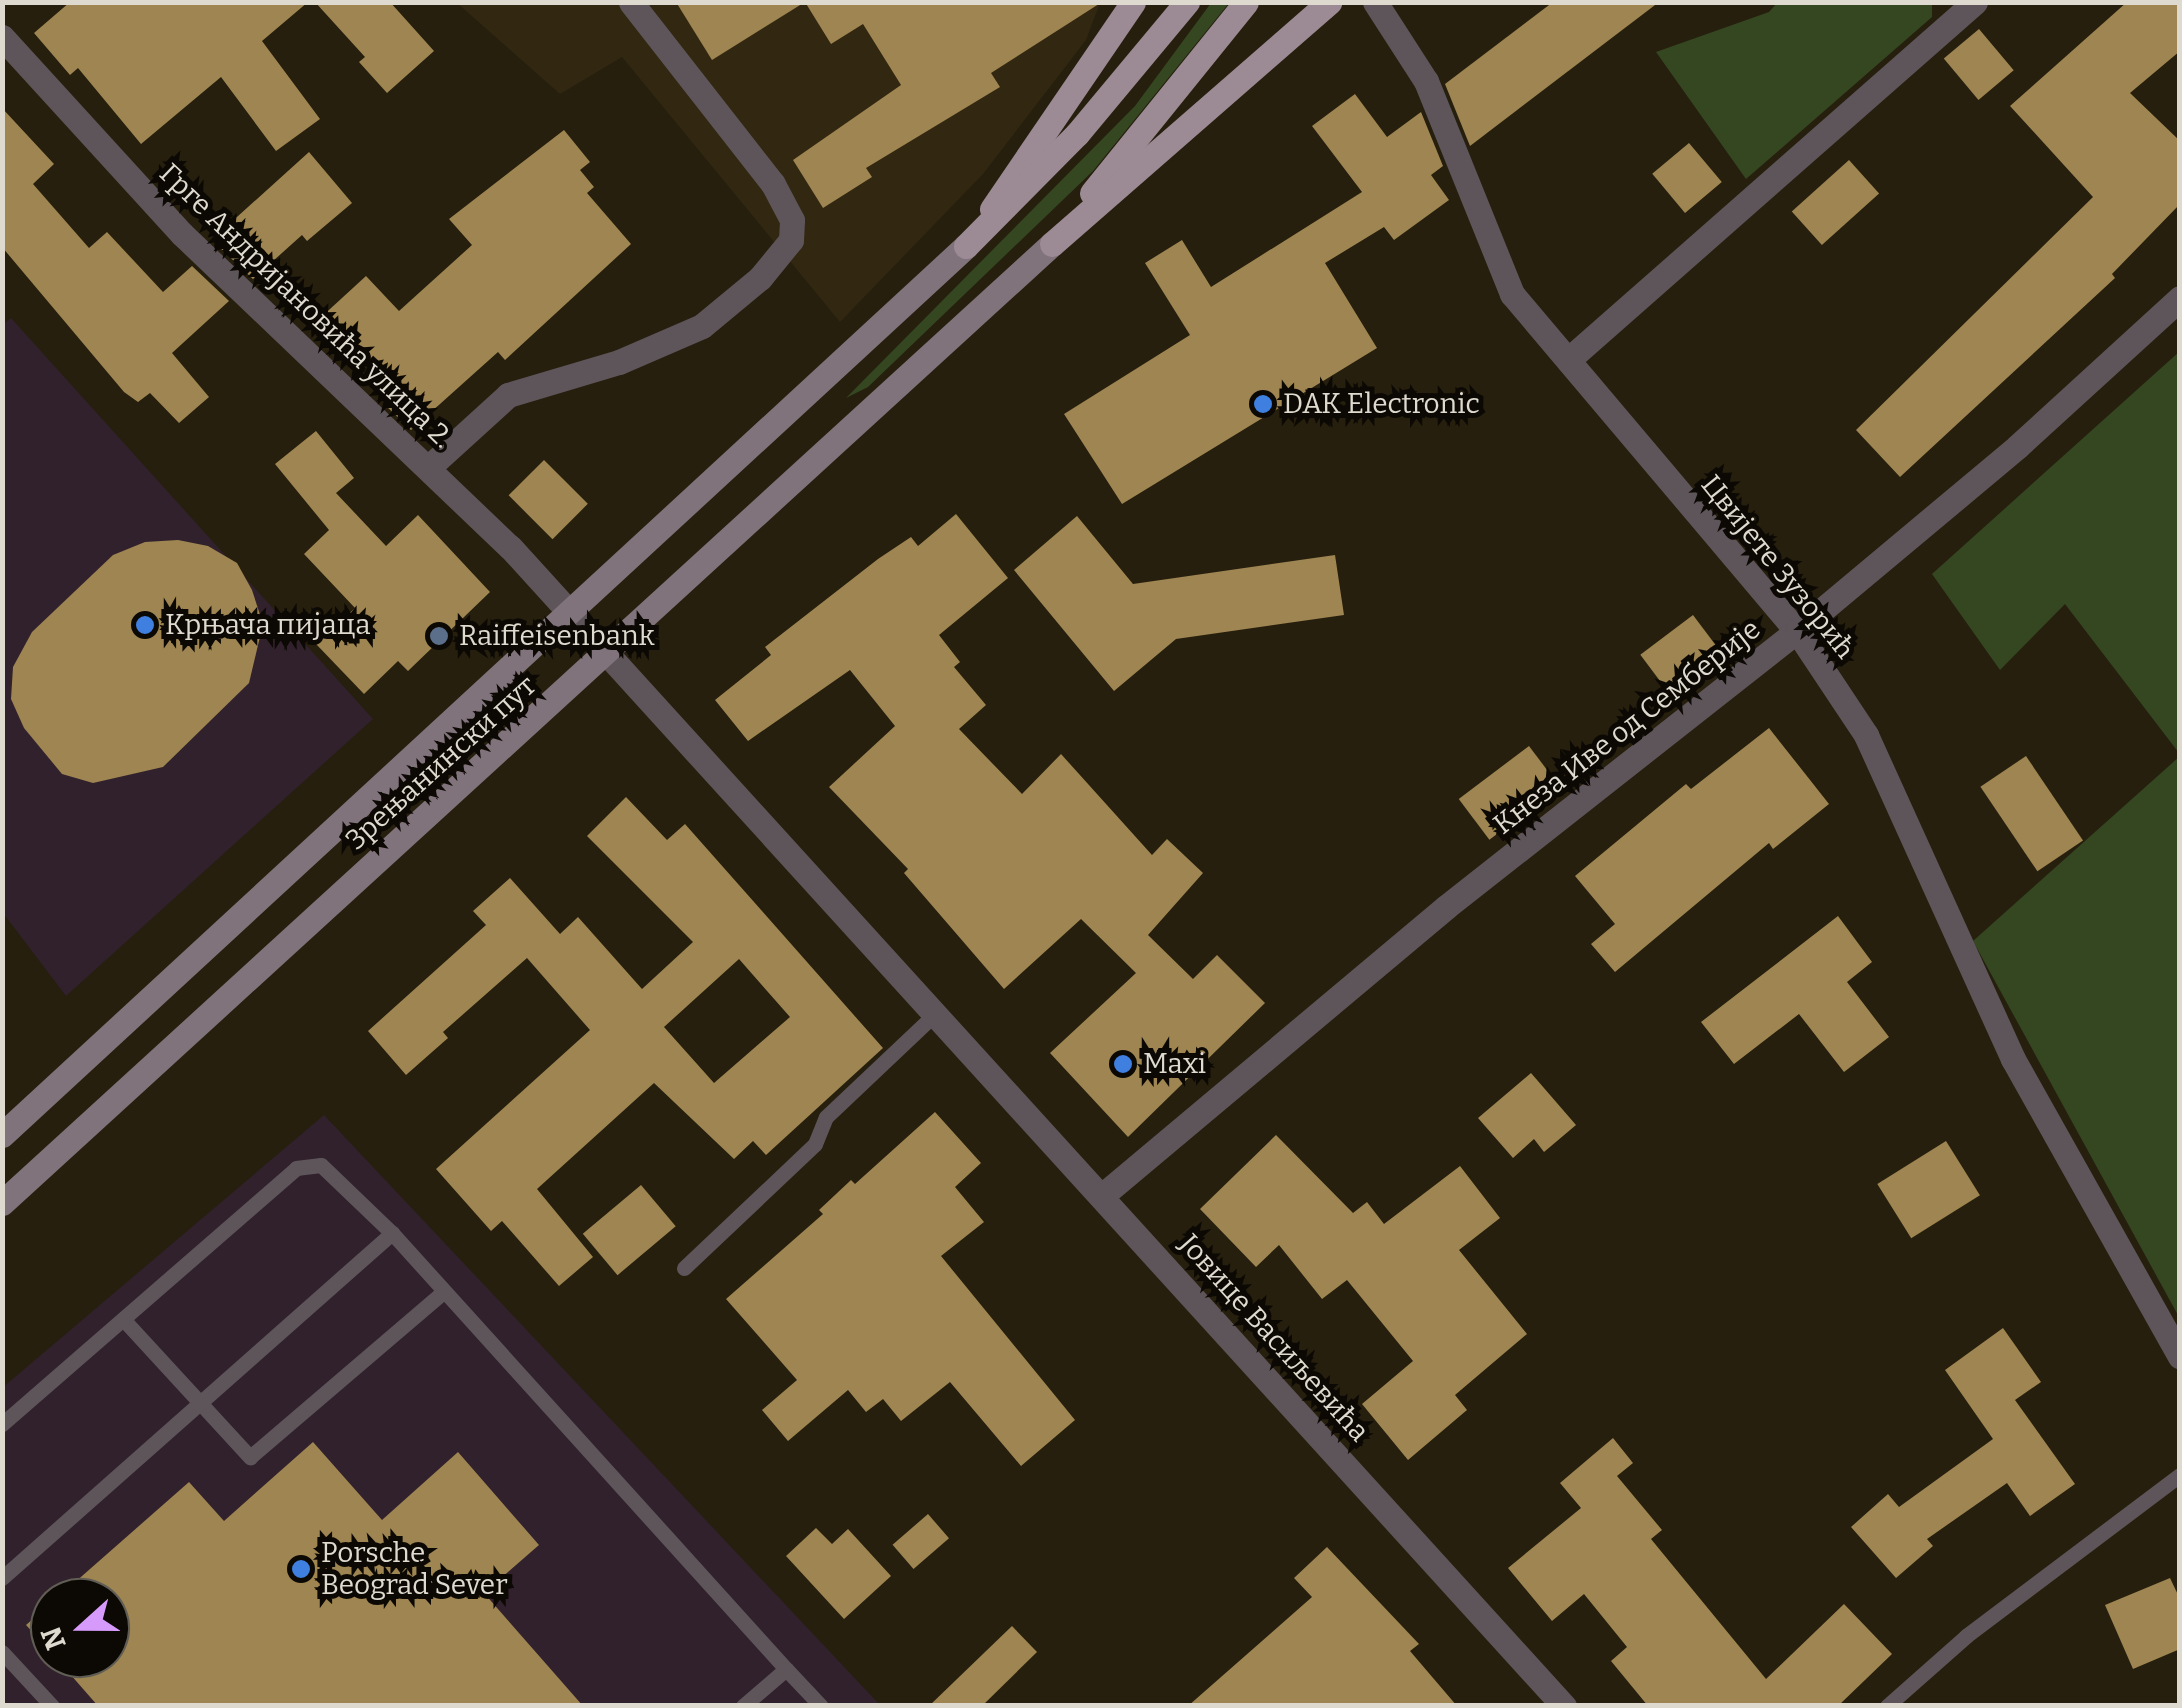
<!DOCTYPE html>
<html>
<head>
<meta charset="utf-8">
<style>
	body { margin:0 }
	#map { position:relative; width:2182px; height:1708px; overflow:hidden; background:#261f0e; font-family:Bitter,serif }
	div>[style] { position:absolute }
	.commercial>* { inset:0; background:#31212c }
	.built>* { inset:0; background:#322710 }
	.green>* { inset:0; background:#354721 }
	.building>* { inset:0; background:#9e8551; transform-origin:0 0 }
	.service>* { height:15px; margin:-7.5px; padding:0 7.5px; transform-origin:7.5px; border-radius:7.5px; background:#5e555a }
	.minor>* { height:25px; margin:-12.5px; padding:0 12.5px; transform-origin:12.5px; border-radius:12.5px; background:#5e555a }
	.secondary>* { height:25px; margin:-12.5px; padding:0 12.5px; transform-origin:12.5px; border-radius:12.5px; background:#81737b }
	.primary>* { height:25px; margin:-12.5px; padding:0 12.5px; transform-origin:12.5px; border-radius:12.5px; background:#9c8a94 }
	.dots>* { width:28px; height:28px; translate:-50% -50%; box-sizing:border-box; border:5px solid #0c0904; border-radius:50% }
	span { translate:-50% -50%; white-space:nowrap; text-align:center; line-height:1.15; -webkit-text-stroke:10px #0c0904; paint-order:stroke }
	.street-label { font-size:28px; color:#dfdacf }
	.poi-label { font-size:28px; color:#dfdacf }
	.left { translate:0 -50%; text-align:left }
	.frame { position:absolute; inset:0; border:5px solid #dfdacf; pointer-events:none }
	.north { position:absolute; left:30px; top:1578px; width:100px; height:100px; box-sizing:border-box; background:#0c0904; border:2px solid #605d55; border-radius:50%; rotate:249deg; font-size:28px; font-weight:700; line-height:40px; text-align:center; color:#dfdacf }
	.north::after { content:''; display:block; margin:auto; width:35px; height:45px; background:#d69bfa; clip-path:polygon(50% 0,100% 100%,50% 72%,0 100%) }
</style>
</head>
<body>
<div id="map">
	<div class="commercial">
		<div style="clip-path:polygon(11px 318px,373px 719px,66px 996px,3px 913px,2px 325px)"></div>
		<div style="clip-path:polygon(evenodd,324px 1115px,880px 1705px,3px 1705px,2px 1388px,324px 1115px,50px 1598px,110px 1598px,110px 1658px,50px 1658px,50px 1598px)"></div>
	</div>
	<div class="built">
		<div style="clip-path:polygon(457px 3px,1100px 3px,1086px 40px,983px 174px,840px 322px,622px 57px,560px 94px)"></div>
	</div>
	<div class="green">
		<div style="clip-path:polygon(1211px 3px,1229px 3px,1093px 171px,868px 387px,846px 398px,1135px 106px)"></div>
		<div style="clip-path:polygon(1777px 3px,1932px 3px,1932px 17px,1746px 179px,1656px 52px,1769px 12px)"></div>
		<div style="clip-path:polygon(2179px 352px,2179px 753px,2065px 604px,2000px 670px,1932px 574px)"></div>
		<div style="clip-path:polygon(2179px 757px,2179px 1317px,1973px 941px)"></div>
	</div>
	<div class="building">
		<div style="clip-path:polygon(70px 2px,308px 2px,262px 41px,320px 119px,276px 151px,221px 77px,141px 144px,78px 68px,70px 75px,34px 33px)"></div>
		<div style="clip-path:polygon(315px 2px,390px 2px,434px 51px,387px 93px,359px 62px,365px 57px)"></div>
		<div style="clip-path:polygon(676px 2px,805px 2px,712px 60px)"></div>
		<div style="clip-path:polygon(805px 2px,1102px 2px,991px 73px,1000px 87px,866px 168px,872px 177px,823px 208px,793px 160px,901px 85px,863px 24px,831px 44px)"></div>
		<div style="clip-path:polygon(1553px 2px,1659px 2px,1470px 146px,1445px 84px)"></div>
		<div style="clip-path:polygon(2127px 2px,2180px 2px,2180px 51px,2130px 93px,2180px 141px,2180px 204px,2112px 274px,2115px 278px,1900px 477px,1856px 430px,2093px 197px,2010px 106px)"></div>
		<div style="left:1979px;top:29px;width:54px;height:46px;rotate:50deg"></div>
		<div style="clip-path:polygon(1355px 94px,1387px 137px,1421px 112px,1443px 166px,1431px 175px,1449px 200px,1394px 240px,1384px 227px,1325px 263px,1377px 348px,1122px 504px,1064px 414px,1190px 335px,1145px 263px,1182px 240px,1211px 287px,1362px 192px,1312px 126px)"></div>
		<div style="clip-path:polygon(2px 108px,54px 164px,33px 184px,89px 248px,107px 232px,163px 292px,192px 266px,229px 301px,172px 353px,209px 397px,179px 423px,150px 393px,138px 402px,124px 392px,2px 247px)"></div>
		<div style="clip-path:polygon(564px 130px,590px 162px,580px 170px,594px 187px,587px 193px,631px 244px,505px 360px,498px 352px,411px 430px,384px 404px,399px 391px,352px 339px,343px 347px,318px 320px,366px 276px,399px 311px,472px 245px,449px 219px)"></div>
		<div style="left:1689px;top:143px;width:51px;height:48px;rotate:50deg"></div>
		<div style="clip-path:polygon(309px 152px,352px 203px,307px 241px,302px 235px,253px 279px,216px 244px,216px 236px)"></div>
		<div style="left:1849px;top:160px;width:45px;height:77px;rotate:48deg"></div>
		<div style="clip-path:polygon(316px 431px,354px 478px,336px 493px,386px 546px,418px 515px,490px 592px,408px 671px,398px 661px,364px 694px,316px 644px,355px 608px,304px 554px,329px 530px,275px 464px)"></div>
		<div style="left:544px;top:460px;width:62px;height:50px;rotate:45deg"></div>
		<div style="clip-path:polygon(956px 514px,1008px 578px,939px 635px,960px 662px,954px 667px,986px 705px,959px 729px,1022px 794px,1061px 754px,1152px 855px,1167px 839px,1203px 873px,1148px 935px,1193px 979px,1217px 955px,1265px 1003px,1128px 1137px,1050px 1053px,1136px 973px,1081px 919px,1004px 989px,904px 873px,908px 869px,829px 787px,895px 726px,850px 670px,748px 741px,715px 700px,771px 655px,765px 647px,878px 559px,911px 537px,918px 546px)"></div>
		<div style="clip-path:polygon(1077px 516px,1133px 584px,1335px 555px,1344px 615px,1176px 639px,1114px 691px,1014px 570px)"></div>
		<div style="clip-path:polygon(178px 540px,208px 546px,237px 563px,252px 590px,263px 624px,249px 683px,163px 767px,93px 783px,62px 774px,24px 728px,11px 699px,13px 667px,32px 632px,113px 555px,145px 542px)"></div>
		<div style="left:1693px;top:615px;width:55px;height:66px;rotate:53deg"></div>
		<div style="clip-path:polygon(1769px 728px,1829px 804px,1773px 849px,1769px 843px,1615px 972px,1591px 944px,1615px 924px,1575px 876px,1686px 784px,1691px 789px)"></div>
		<div style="left:1529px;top:746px;width:51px;height:88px;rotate:53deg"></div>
		<div style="left:2026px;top:756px;width:102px;height:55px;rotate:56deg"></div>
		<div style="clip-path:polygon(evenodd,626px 797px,667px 840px,685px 824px,883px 1048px,766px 1155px,753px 1141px,734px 1159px,654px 1083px,537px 1189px,593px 1257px,559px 1286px,502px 1221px,491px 1231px,436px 1169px,590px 1030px,527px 958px,443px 1032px,448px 1038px,406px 1075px,368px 1031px,486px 925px,473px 911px,510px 878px,560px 934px,578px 917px,642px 989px,693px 942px,587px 836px,626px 797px,739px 959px,790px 1017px,714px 1083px,664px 1027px,739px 959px)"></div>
		<div style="clip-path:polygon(1838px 916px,1872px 962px,1847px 982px,1889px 1037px,1844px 1072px,1799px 1014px,1734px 1064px,1701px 1022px)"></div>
		<div style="clip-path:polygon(1531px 1073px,1576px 1125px,1544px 1152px,1534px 1139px,1513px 1158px,1478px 1118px)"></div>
		<div style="clip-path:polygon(935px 1112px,981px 1163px,955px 1187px,984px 1222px,941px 1256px,1075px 1420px,1021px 1466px,950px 1382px,901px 1421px,883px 1399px,866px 1412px,848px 1390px,788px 1441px,762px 1410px,797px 1380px,726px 1299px,823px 1214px,819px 1210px,851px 1180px,855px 1184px)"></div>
		<div style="clip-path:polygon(1276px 1135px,1353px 1213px,1367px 1202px,1384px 1224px,1460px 1166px,1500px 1218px,1459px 1250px,1527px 1334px,1455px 1395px,1467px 1410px,1408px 1460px,1362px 1404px,1413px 1361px,1347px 1280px,1322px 1299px,1279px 1245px,1256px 1267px,1200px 1209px)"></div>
		<div style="left:1946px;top:1141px;width:64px;height:81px;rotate:58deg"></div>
		<div style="left:641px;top:1185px;width:54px;height:76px;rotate:50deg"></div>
		<div style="clip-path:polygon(2003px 1328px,2041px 1382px,2015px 1400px,2075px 1484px,2030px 1516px,2007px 1483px,1927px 1539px,1933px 1546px,1896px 1578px,1851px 1527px,1888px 1494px,1899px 1507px,1993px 1439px,1945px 1370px)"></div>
		<div style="clip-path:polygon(1613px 1438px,1633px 1463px,1617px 1476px,1662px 1530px,1651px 1539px,1766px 1679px,1844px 1604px,1892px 1654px,1838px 1706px,1648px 1706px,1611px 1661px,1627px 1647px,1584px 1594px,1552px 1621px,1508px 1568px,1581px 1508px,1560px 1483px)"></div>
		<div style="clip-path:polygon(313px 1442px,382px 1520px,458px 1452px,539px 1545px,484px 1593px,583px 1706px,98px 1706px,56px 1658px,110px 1658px,110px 1598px,57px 1598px,189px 1482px,224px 1521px)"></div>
		<div style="left:928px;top:1514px;width:32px;height:47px;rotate:49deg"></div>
		<div style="clip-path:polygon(816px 1528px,832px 1544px,848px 1529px,891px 1576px,844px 1619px,786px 1556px)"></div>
		<div style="clip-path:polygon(1327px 1547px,1419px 1644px,1410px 1651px,1457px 1706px,1188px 1706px,1312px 1597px,1294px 1578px)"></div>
		<div style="clip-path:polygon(2170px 1578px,2180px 1599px,2180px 1649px,2133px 1669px,2105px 1605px)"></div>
		<div style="clip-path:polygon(50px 1604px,50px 1651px,26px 1625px)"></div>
		<div style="clip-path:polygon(1012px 1626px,1037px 1652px,982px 1706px,929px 1706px)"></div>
	</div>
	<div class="service">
		<div style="left:684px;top:1268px;width:180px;rotate:-43.4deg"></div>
		<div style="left:815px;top:1144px;width:29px;rotate:-68deg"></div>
		<div style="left:826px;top:1117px;width:153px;rotate:-43.4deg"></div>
		<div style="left:123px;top:1319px;width:188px;rotate:47.4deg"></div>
		<div style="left:250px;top:1457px;width:254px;rotate:-40.5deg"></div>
		<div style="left:2px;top:1424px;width:390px;rotate:-41deg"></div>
		<div style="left:296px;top:1168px;width:25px;rotate:-7deg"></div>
		<div style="left:321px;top:1165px;width:98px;rotate:43.8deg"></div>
		<div style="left:392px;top:1233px;width:588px;rotate:47.9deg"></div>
		<div style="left:786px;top:1669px;width:57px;rotate:139.3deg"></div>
		<div style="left:2px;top:1578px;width:521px;rotate:-41.5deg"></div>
		<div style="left:2px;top:1652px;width:74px;rotate:47.2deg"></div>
		<div style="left:786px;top:1669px;width:51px;rotate:46.6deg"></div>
		<div style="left:1887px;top:1706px;width:106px;rotate:-41.5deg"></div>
		<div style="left:1966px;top:1636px;width:268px;rotate:-37deg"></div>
	</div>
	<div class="minor">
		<div style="left:1375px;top:2px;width:94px;rotate:57.2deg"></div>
		<div style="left:1426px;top:81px;width:230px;rotate:68deg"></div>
		<div style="left:1512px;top:294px;width:441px;rotate:49.8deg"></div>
		<div style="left:1797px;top:631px;width:125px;rotate:56.4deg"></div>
		<div style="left:1866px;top:735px;width:356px;rotate:65.6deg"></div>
		<div style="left:2013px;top:1059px;width:341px;rotate:60.7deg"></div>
		<div style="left:2px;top:37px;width:267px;rotate:47.6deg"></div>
		<div style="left:182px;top:234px;width:453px;rotate:43.7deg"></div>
		<div style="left:510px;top:547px;width:1567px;rotate:47.72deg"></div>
		<div style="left:1568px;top:360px;width:542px;rotate:-41.34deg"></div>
		<div style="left:429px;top:467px;width:107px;rotate:-42.3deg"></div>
		<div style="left:508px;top:395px;width:116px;rotate:-16.6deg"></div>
		<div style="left:619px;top:362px;width:90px;rotate:-23.4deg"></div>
		<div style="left:702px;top:326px;width:75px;rotate:-39.6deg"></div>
		<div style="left:760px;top:278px;width:49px;rotate:-50.8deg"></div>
		<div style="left:791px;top:240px;width:20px;rotate:-87deg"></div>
		<div style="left:792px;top:220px;width:41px;rotate:-117.8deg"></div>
		<div style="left:773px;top:184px;width:231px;rotate:-128deg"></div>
		<div style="left:1104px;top:1194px;width:446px;rotate:-40deg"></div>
		<div style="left:1446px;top:907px;width:447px;rotate:-38.2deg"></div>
		<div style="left:1797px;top:631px;width:288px;rotate:-39.9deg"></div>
		<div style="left:2018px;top:446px;width:219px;rotate:-42.4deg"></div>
	</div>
	<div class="secondary">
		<div style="left:2px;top:1135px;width:1311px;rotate:-42.68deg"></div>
		<div style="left:2px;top:1203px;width:1422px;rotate:-42.41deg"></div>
	</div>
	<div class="primary">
		<div style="left:1092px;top:193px;width:245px;rotate:-51.1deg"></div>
		<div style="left:992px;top:209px;width:250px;rotate:-55.7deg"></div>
		<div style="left:1052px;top:244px;width:368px;rotate:-41.1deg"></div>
		<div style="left:966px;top:246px;width:158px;rotate:-45.3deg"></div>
		<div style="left:1077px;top:134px;width:172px;rotate:-50.2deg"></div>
	</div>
	<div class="dots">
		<div style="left:1263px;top:404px;background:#3f7fe0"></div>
		<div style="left:145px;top:625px;background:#3f7fe0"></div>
		<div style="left:439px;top:636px;background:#5c6f8a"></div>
		<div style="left:1123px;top:1064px;background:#3f7fe0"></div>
		<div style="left:301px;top:1569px;background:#3f7fe0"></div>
	</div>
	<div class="street-label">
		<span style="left:306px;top:306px;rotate:44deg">Грге Андријановића улица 2.</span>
		<span style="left:1778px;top:567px;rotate:51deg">Цвијете Зузорић</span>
		<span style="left:1627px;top:727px;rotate:-38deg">Кнеза Иве од Семберије</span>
		<span style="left:441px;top:763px;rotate:-42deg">Зрењанински пут</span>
		<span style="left:1274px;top:1338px;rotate:48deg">Јовице Васиљевића</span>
	</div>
	<div class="poi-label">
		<span class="left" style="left:1283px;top:404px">DAK Electronic</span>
		<span class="left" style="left:165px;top:625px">Крњача пијаца</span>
		<span class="left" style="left:459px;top:636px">Raiffeisenbank</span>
		<span class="left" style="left:1143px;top:1064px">Maxi</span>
		<span class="left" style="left:321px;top:1569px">Porsche<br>Beograd Sever</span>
	</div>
	<div class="frame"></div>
	<div class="north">N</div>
</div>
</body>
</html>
